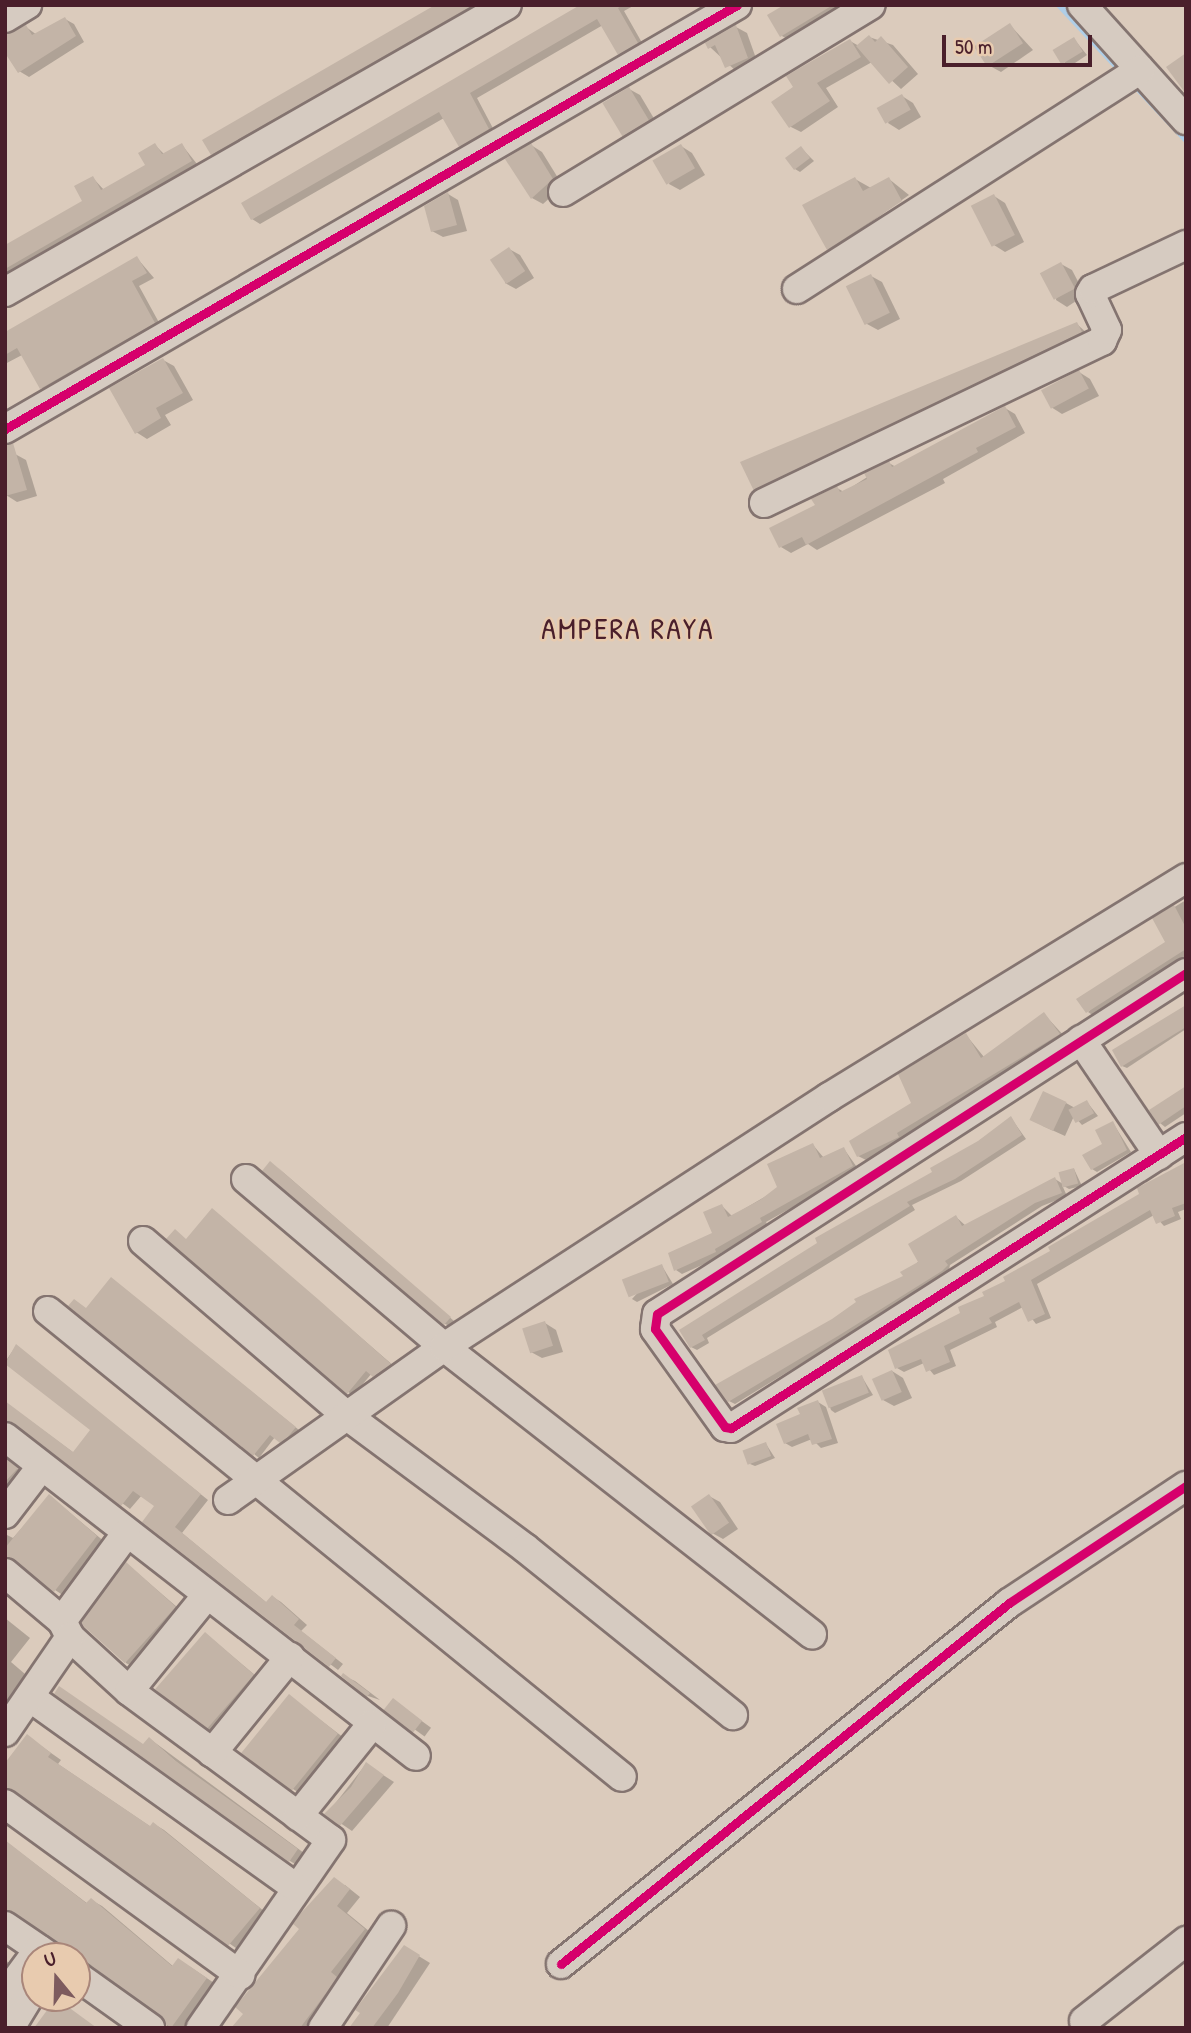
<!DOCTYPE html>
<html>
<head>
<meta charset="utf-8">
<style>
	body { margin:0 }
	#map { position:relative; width:1191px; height:2033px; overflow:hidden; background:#dbcbbc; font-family:"Patrick Hand",sans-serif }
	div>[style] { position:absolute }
	.shadow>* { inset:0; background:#0003; transform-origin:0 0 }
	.stream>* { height:6px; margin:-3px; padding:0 3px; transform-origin:3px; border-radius:3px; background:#afcee7 }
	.building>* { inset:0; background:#c3b4a7; transform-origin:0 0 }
	.roads { filter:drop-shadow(2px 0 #847470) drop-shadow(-2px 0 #847470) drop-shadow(0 2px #847470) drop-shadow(0 -2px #847470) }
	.minor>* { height:28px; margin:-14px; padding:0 14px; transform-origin:14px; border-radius:14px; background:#d6cbc1 }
	.cycleway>* { height:9px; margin:-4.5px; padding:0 4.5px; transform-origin:4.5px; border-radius:4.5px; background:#d6006c }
	span { translate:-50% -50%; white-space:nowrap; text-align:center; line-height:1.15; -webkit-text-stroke:5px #e8cbaf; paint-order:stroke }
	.quarter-label { font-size:30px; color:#4a1f2b; letter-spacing:2px }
	.frame { position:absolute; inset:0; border:7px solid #4a1f2b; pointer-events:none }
	.north { position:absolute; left:21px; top:1942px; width:70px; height:70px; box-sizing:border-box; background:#e8cbaf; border:2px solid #a9867a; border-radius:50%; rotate:341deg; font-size:19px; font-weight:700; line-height:28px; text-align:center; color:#4a1f2b }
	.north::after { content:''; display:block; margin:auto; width:24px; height:32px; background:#7d5b5e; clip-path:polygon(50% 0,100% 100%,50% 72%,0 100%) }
	.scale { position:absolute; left:942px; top:35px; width:150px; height:32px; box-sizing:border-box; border:4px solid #4a1f2b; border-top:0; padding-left:9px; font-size:21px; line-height:24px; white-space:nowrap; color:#4a1f2b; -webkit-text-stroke:5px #e8cbaf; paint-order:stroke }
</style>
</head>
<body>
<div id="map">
	<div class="shadow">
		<div style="clip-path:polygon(438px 5px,482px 5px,218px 157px,212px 154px)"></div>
		<div style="clip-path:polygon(585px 5px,635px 5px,624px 11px,645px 48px,627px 58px,619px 54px,603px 25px,477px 98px,496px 134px,468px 150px,460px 146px,444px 118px,260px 224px,252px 219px)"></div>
		<div style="clip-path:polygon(788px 5px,847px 5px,789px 40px,782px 36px)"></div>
		<div style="clip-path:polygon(65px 19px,74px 24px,84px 42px,29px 77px,19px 71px,26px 27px,37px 35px)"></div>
		<div style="clip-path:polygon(1010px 25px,1033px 50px,1001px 72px,990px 66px)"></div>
		<div style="clip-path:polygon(736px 27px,747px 33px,758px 64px,738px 73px,710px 47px)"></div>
		<div style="clip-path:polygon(869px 37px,893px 45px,918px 74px,901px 89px,872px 62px,826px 88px,838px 107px,801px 132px,791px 127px,774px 103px,850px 41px,859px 46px)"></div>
		<div style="clip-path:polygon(1074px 39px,1087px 55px,1069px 67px,1064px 64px)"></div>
		<div style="clip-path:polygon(629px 89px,640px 95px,659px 127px,634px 142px,623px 135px)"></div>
		<div style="clip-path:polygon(902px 96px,913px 103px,921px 117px,899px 130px,888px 123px)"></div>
		<div style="clip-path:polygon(155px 145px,165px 155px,182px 145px,197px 164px,5px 276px,5px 248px,85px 202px,93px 178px,104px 190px,148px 165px)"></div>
		<div style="clip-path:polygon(531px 145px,542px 152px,563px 186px,543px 204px,532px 198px)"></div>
		<div style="clip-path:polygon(681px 146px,692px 153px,705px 175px,680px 190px,669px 184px)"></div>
		<div style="clip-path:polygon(801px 148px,814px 161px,800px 172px,795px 169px)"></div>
		<div style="clip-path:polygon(855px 179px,871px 188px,889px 179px,909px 195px,834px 248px,910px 198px,917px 211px,844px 258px,828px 249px)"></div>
		<div style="clip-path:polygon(448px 194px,458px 200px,467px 231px,443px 237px,432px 231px)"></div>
		<div style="clip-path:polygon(994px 196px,1005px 203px,1024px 242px,1005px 252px,994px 245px)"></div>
		<div style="clip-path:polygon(509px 249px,520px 255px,534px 278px,516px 289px,505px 283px)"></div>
		<div style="clip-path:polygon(137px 258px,154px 278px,139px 286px,162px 328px,50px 393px,41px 388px,22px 355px,5px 364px,5px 335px)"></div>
		<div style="clip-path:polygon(1061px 264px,1072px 270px,1085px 295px,1067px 307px,1056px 300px)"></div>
		<div style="clip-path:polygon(871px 276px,882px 282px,900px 319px,878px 330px,867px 324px)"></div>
		<div style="clip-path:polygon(1077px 324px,1092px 338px,766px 496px,755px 489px)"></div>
		<div style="clip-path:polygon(163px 360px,174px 366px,193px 400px,165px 415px,171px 425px,147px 439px,136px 432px)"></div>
		<div style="clip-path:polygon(1079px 372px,1090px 379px,1099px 396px,1062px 414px,1051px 407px)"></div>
		<div style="clip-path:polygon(1005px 408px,1015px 414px,1025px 433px,943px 479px,945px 483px,817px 550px,808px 544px,791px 553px,781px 547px,837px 488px,844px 492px,889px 463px,896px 467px)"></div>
		<div style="clip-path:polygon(15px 454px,26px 460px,37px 496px,17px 502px,6px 495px)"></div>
		<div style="clip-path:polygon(1186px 900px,1186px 957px,1094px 1016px,1088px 1012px,1167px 942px,1155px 919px)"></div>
		<div style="clip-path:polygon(1186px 1007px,1186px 1029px,1127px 1068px,1122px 1066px)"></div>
		<div style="clip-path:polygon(1044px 1014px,1066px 1038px,903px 1137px,905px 1141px,890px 1150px,866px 1160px,858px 1156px,913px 1103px,966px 1035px,984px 1057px)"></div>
		<div style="clip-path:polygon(1186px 1088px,1186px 1113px,1165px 1127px,1160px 1123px)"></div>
		<div style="clip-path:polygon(1087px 1102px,1098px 1116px,1082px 1125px,1074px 1116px,1065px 1136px,1043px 1126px,1066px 1103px,1075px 1108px)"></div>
		<div style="clip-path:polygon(1011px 1118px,1026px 1139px,961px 1181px,912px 1205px,915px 1210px,707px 1338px,709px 1343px,697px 1350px,691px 1347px,682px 1330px,934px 1173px)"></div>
		<div style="clip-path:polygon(1113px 1123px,1131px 1152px,1097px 1172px,1092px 1169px)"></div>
		<div style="clip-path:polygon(813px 1145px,824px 1158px,844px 1149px,859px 1170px,766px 1222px,768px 1226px,721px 1253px,722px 1256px,682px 1274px,676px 1270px,714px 1234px,722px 1206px,732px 1216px,780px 1188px)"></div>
		<div style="clip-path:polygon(1186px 1164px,1186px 1209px,1178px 1212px,1181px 1219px,1164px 1226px,1154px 1215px,1037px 1284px,1051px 1318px,1036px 1324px,1023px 1307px,995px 1322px,997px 1327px,950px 1350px,956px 1366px,934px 1375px,924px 1363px,904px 1372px,897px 1368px,1007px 1282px)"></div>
		<div style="clip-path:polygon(276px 1166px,454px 1321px,450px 1326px,445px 1324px)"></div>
		<div style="clip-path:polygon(1074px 1169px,1082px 1186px,1069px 1189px,1062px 1185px,1067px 1196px,1042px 1206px,950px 1265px,948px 1274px,735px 1404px,729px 1401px,905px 1277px,956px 1217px,966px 1226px,1055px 1179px,1063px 1184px)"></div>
		<div style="clip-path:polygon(217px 1213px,395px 1367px,379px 1378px,372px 1373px,353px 1396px,169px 1239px,187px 1240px)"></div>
		<div style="clip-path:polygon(662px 1266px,673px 1284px,637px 1302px,632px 1299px)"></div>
		<div style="clip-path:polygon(116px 1282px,299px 1430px,286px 1444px,275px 1437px,259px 1458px,71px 1306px,87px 1310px)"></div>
		<div style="clip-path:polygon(545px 1323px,556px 1330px,563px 1352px,542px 1358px,531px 1352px)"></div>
		<div style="clip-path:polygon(16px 1346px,208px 1500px,182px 1533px,267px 1603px,273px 1597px,281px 1602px,307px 1625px,301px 1631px,343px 1664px,338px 1670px,144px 1522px,156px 1506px,142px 1495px,130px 1509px,22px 1427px,5px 1422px,5px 1402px,74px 1453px,92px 1430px,5px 1362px)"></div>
		<div style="clip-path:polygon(892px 1371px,903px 1378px,912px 1398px,894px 1406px,883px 1400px)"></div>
		<div style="clip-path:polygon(862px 1377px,873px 1395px,835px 1413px,831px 1410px,825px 1393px)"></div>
		<div style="clip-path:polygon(818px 1402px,826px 1407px,838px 1443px,821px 1448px,812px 1439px,792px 1447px,785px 1443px,802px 1415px)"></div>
		<div style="clip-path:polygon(766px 1444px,775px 1458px,755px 1466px,750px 1464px)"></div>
		<div style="clip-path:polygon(5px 1459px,26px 1475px,5px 1506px)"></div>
		<div style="clip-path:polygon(50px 1496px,106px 1543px,64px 1596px,5px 1556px,5px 1534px,13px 1538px)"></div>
		<div style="clip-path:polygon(709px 1496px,720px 1502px,738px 1529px,723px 1539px,712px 1533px)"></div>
		<div style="clip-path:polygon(127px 1564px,185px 1614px,137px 1669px,126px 1663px)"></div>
		<div style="clip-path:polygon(5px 1618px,30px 1638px,11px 1662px,25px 1674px,11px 1706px,5px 1703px)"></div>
		<div style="left:206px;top:1634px;width:75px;height:74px;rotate:40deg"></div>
		<div style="clip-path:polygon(343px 1676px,355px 1681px,380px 1700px,368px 1696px)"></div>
		<div style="clip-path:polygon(289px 1696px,348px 1741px,304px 1796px,293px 1789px)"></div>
		<div style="left:393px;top:1700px;width:47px;height:11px;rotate:36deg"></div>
		<div style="clip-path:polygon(27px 1736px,61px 1760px,58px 1764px,151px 1827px,154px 1824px,164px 1830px,270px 1916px,240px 1951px,25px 1796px,5px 1791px,5px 1764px)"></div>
		<div style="clip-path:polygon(150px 1739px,308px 1856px,300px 1867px,290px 1861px)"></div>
		<div style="clip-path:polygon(366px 1764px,394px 1782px,352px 1831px,327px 1814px)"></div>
		<div style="clip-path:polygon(5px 1841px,88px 1904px,91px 1900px,102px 1906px,174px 1967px,189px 1966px,217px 1985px,187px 2028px,167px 2028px,167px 2021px,97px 1967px,77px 1962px)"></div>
		<div style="clip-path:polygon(345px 1885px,360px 1897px,347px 1913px,375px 1936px,312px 2028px,233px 2028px)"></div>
		<div style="clip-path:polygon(404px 1947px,430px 1963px,387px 2028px,352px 2028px)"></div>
		<div style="clip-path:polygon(5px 1960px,11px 1964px,5px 1973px)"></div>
	</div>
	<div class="stream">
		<div style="left:1059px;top:5px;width:83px;rotate:46.9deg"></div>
		<div style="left:1139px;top:90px;width:69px;rotate:46.8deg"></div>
	</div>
	<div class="building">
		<div style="clip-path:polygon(435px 5px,473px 5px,211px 155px,202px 140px)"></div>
		<div style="clip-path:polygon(580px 5px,623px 5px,618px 8px,638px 43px,618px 55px,597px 19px,470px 93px,489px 129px,459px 147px,439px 112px,251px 220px,241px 203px)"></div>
		<div style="clip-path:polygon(784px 5px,833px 5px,780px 37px,767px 15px)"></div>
		<div style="clip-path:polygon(65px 17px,76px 36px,18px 73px,5px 53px,5px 35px,26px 25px,32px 35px)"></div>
		<div style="left:1010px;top:23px;width:24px;height:43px;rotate:57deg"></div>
		<div style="clip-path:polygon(736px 25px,748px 58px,725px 68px,715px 45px,708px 49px,705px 43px)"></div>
		<div style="clip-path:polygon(869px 35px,875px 42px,881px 36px,908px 67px,889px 84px,856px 46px)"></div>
		<div style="left:1074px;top:37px;width:17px;height:25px;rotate:59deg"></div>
		<div style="clip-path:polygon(850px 39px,861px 57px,817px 83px,830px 101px,789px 128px,771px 102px,793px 87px,786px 76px)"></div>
		<div style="clip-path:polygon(1186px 53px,1186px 94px,1166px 67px)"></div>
		<div style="left:629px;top:87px;width:39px;height:31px;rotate:59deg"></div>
		<div style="left:902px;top:94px;width:18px;height:29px;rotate:61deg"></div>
		<div style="clip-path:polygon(155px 143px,162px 154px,182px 143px,192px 161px,5px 269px,5px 245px,82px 201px,74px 186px,93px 176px,101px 190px,145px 165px,138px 153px)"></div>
		<div style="clip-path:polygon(531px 143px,553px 179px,531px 199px,505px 159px)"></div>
		<div style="left:681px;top:144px;width:28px;height:33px;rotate:60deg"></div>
		<div style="left:801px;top:146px;width:15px;height:20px;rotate:53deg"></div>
		<div style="clip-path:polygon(855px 177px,863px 191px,889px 177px,902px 201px,827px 250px,802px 205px)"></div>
		<div style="clip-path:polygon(448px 192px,457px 225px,431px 232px,424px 206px)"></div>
		<div style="left:994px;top:194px;width:46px;height:26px;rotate:63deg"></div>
		<div style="left:509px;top:247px;width:29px;height:23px;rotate:56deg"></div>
		<div style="clip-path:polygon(137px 256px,147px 273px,132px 281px,155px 323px,40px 389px,17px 348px,5px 355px,5px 332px)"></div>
		<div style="left:1061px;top:262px;width:30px;height:24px;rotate:62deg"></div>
		<div style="left:871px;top:274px;width:43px;height:28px;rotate:64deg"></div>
		<div style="clip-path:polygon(1077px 322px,1082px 332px,754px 491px,740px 462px)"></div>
		<div style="clip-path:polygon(163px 358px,183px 393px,156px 408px,161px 418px,135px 434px,109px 388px)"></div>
		<div style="left:1079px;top:370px;width:21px;height:43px;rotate:62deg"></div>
		<div style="clip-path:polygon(1005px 406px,1016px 427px,976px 448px,978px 452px,806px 545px,802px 537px,779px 548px,769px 528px,815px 505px,811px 499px,837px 486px,840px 492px,867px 479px,864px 473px,889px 461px,892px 467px)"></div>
		<div style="clip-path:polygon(13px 443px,27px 490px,5px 496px,5px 446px)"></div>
		<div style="clip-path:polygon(1174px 905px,1186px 928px,1186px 949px,1086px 1013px,1076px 999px,1165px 942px,1152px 918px)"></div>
		<div style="clip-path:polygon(1186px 1005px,1186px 1027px,1121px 1067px,1112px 1050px)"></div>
		<div style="clip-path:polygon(1044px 1012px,1060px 1034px,897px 1133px,899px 1137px,857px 1157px,849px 1141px,911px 1103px,898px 1074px,966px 1033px,981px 1058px)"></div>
		<div style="clip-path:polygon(1186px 1086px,1186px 1106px,1158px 1125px,1149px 1110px)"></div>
		<div style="left:1043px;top:1091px;width:26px;height:32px;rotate:25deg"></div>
		<div style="left:1087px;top:1100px;width:15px;height:21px;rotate:62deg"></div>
		<div style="clip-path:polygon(1011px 1116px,1022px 1135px,955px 1179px,907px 1202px,910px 1206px,702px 1335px,705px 1340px,690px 1348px,679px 1330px,817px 1243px,815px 1238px,932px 1172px,930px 1168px,978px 1141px)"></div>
		<div style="clip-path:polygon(1113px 1121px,1127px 1150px,1091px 1170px,1082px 1155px,1102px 1144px,1095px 1130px)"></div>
		<div style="clip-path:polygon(813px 1143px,820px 1158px,844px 1147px,853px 1166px,760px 1218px,762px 1222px,715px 1249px,716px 1252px,674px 1271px,668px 1253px,712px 1233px,703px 1212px,722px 1204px,728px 1217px,760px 1200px,777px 1187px,767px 1164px)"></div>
		<div style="clip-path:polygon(270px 1161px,451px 1317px,444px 1325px,262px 1171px)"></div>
		<div style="clip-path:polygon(1186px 1162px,1186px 1203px,1172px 1208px,1175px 1216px,1156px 1224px,1150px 1210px,1031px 1280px,1045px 1314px,1028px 1322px,1019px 1302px,989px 1318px,992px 1323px,944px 1346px,950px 1362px,926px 1372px,921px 1359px,895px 1369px,888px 1350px,960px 1313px,958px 1307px,984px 1296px,982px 1292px,1005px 1281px,1003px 1277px,1050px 1251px,1048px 1247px,1139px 1194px,1137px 1188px)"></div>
		<div style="left:1074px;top:1168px;width:16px;height:16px;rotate:75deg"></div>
		<div style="clip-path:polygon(1055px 1177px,1062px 1193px,1035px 1203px,945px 1261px,948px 1265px,942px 1271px,838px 1336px,728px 1402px,715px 1385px,832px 1319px,856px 1302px,854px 1299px,903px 1276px,900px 1272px,918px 1262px,908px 1244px,956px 1215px,962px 1226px)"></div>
		<div style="clip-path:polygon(212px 1208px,319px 1300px,391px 1364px,373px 1377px,366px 1371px,347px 1394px,166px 1239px,175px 1229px,186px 1239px)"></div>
		<div style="left:662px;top:1264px;width:19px;height:43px;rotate:69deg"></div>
		<div style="clip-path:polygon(111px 1277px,296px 1427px,287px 1438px,280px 1443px,270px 1435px,253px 1456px,68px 1306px,74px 1299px,86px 1308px)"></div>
		<div style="left:545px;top:1321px;width:26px;height:24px;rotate:72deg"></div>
		<div style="clip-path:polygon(16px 1344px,201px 1494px,175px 1527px,266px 1602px,272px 1595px,299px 1619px,294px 1625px,336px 1658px,329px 1667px,142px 1522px,154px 1506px,133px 1491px,121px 1506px,5px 1421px,5px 1401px,73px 1452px,90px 1430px,5px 1364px)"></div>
		<div style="left:892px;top:1370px;width:24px;height:22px;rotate:66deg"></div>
		<div style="left:862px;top:1375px;width:19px;height:43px;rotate:69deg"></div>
		<div style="clip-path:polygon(818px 1400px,832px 1439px,812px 1445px,808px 1434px,784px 1444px,776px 1424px,800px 1414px,797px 1408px)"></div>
		<div style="left:766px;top:1442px;width:15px;height:25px;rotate:70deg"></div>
		<div style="clip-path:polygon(5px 1458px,18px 1468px,5px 1482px)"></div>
		<div style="clip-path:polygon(49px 1494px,97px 1536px,54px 1592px,5px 1557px,5px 1548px)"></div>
		<div style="left:709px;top:1494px;width:35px;height:22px;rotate:55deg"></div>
		<div style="left:126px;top:1562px;width:67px;height:76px;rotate:42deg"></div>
		<div style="left:205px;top:1632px;width:65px;height:76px;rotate:41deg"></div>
		<div style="clip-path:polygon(343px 1673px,370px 1693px,367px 1697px,341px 1676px)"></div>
		<div style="clip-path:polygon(59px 1686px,143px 1744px,149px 1737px,173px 1759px,298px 1849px,289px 1862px,54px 1694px)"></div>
		<div style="left:289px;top:1694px;width:63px;height:76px;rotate:39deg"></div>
		<div style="left:393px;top:1698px;width:37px;height:16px;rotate:38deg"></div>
		<div style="clip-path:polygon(27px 1734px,51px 1753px,48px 1757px,150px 1826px,153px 1822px,260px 1908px,228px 1946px,5px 1788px,5px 1763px)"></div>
		<div style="clip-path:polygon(366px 1762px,384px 1775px,340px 1826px,324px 1814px,351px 1787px)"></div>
		<div style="clip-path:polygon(5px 1840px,86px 1903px,91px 1898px,172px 1966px,178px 1958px,207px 1978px,171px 2028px,87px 1962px,65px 1956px,58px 1942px,5px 1910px)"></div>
		<div style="clip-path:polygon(334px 1877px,350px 1889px,337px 1906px,365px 1929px,331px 1972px,337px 1977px,327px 1992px,300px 2028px,231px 2028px,243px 2014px,235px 2007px,299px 1929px,293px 1924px,301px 1913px)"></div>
		<div style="clip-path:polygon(404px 1945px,420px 1955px,398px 1993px,372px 2028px,349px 2028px,360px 2013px,355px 2010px)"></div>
		<div style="clip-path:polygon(56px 1998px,97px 2028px,34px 2028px)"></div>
	</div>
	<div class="roads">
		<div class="minor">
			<div style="left:1082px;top:5px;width:155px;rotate:47.9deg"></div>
			<div style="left:5px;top:18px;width:26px;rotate:-31deg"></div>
			<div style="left:563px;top:192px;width:360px;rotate:-31.3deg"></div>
			<div style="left:797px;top:289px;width:407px;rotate:-32.6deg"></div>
			<div style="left:5px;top:292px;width:578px;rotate:-29.76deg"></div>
			<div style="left:5px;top:429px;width:846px;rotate:-30.08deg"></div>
			<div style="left:764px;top:503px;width:375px;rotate:-25.6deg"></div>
			<div style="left:1102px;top:341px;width:12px;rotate:-66deg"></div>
			<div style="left:1107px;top:330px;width:40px;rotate:-115deg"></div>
			<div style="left:1090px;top:294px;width:6px;rotate:-59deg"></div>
			<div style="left:1093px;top:289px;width:103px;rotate:-25.3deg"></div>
			<div style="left:1186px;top:973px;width:629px;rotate:147.19deg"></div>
			<div style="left:657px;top:1314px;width:15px;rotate:98deg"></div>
			<div style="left:655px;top:1329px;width:120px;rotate:54.5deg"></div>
			<div style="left:725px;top:1427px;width:6px;rotate:9deg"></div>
			<div style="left:731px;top:1428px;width:540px;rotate:-32.6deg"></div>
			<div style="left:1081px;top:1040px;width:139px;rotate:55.9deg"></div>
			<div style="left:246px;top:1179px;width:260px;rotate:40.3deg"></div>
			<div style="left:444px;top:1347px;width:467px;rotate:38deg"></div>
			<div style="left:143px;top:1241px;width:267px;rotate:40.6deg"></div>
			<div style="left:346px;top:1415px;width:223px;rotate:36.6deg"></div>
			<div style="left:525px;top:1548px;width:267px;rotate:38.8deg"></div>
			<div style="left:48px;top:1311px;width:739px;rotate:39.07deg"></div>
			<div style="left:5px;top:1437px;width:520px;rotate:37.82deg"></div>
			<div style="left:228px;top:1500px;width:265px;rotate:-35.3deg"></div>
			<div style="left:444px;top:1347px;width:459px;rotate:-33deg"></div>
			<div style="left:829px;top:1097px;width:419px;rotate:-31.5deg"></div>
			<div style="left:5px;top:1514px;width:59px;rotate:-52.5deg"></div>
			<div style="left:5px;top:1573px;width:75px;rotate:40.1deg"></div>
			<div style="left:62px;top:1621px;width:18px;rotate:63deg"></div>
			<div style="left:70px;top:1637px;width:80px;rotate:42.5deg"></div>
			<div style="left:129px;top:1691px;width:251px;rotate:36.4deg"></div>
			<div style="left:331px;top:1840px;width:229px;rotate:124.7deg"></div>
			<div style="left:62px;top:1621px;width:108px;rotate:-53.7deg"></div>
			<div style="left:129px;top:1691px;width:124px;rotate:-50.9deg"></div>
			<div style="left:31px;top:1698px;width:325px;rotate:35.6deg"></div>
			<div style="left:5px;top:1732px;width:115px;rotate:-55.6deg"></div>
			<div style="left:212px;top:1753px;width:124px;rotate:-50.9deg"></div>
			<div style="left:5px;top:1804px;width:291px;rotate:36deg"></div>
			<div style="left:298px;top:1816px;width:118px;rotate:-51.2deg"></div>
			<div style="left:5px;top:1926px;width:53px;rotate:34.3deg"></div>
			<div style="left:561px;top:1964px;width:575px;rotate:-38.86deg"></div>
			<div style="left:1009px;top:1603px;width:212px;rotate:-33.5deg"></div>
			<div style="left:77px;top:1976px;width:90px;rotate:35.5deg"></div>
			<div style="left:5px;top:1995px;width:57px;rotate:-53.5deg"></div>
			<div style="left:1084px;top:2021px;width:130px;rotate:-38.1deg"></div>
			<div style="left:10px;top:2028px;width:48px;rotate:-58.6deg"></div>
			<div style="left:323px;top:2028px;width:123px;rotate:-56.3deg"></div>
		</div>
	</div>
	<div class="cycleway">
		<div style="left:5px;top:429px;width:846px;rotate:-30.08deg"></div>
		<div style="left:1186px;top:973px;width:629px;rotate:147.19deg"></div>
		<div style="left:657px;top:1314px;width:15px;rotate:98deg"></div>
		<div style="left:655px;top:1329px;width:120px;rotate:54.5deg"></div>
		<div style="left:725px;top:1427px;width:6px;rotate:9deg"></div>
		<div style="left:731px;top:1428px;width:540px;rotate:-32.6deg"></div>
		<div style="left:561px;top:1964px;width:575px;rotate:-38.86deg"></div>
		<div style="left:1009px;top:1603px;width:212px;rotate:-33.5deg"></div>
	</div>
	<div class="quarter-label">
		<span style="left:628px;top:628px">AMPERA RAYA</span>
	</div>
	<div class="frame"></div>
	<div class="north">U</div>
	<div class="scale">50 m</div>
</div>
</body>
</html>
